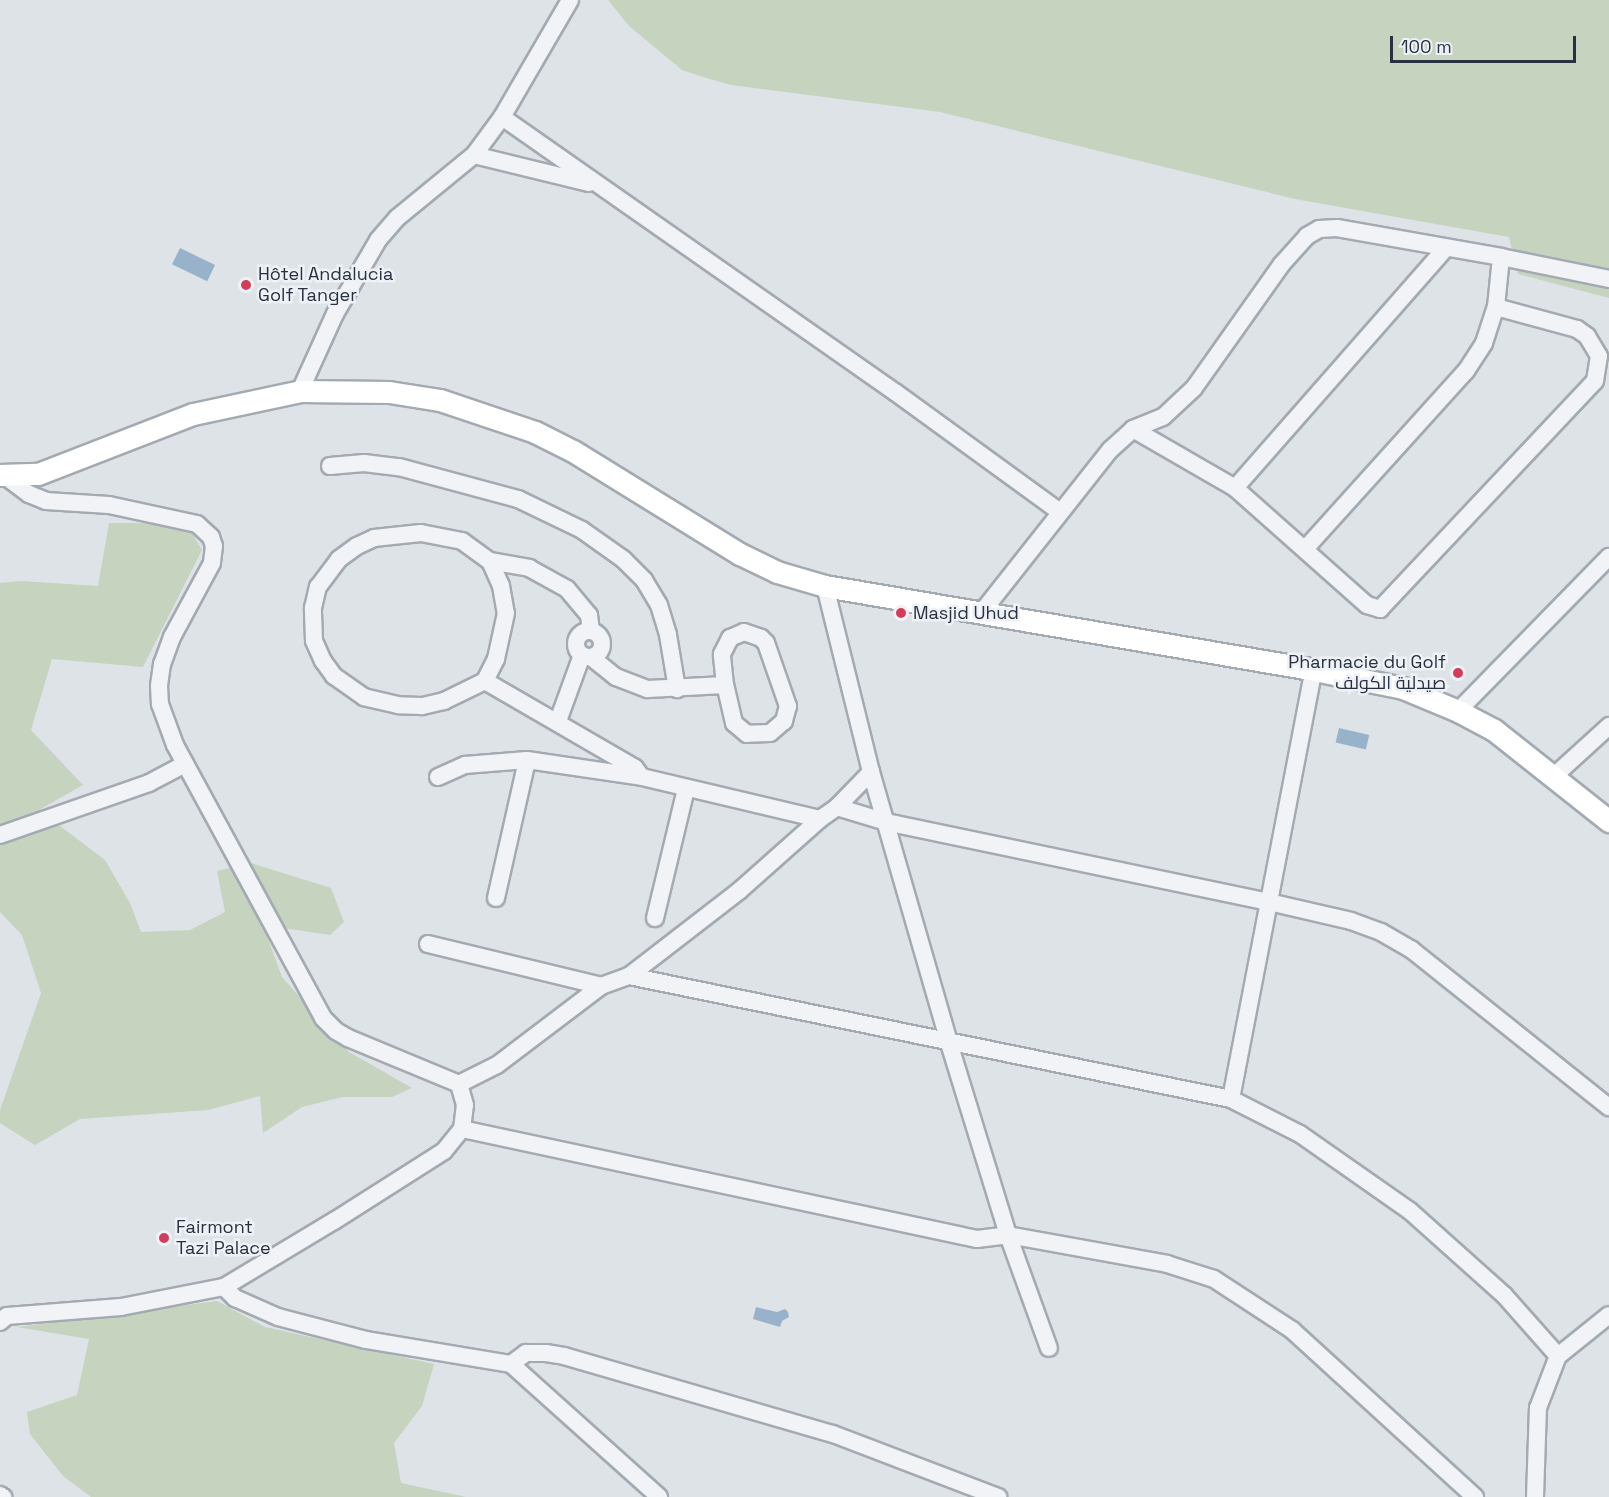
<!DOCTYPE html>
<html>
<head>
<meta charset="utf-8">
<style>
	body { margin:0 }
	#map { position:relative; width:1609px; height:1497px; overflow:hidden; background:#dee3e8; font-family:"Space Grotesk",Cairo,sans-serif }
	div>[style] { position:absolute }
	.green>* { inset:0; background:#c5d3bf }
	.water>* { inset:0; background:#97b2ca; transform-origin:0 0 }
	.roads { filter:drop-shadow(2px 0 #a3aab2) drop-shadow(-2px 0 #a3aab2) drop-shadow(0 2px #a3aab2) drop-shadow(0 -2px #a3aab2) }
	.minor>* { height:16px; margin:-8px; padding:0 8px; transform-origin:8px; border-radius:8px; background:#f1f3f7 }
	.minor>.ring { margin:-8px; padding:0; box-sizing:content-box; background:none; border:16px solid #f1f3f7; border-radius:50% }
	.major>* { height:21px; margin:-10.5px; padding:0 10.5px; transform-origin:10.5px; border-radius:10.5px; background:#fff }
	.dots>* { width:16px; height:16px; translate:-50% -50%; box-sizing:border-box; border:3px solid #eef1f6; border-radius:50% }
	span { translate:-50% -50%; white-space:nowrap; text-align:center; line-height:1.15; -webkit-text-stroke:5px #eef1f6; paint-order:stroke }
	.poi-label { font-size:18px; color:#273140 }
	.left { translate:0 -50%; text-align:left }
	.right { translate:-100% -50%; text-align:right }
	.scale { position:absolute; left:1390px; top:36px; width:186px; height:27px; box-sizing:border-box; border:3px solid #273140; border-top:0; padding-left:8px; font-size:18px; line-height:21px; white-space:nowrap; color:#273140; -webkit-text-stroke:4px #eef1f6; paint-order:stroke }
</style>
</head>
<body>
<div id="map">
	<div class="green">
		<div style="clip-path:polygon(608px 0,1609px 0,1609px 298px,1518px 274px,1509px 237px,1295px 199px,940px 112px,731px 85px,703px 77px,682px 70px,629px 26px)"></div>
		<div style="clip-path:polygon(109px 523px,143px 523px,190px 530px,202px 550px,143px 667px,52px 659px,31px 730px,83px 785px,39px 810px,105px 860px,130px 903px,141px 932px,190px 930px,225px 912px,217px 871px,251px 863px,331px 888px,344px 922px,330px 935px,263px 925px,282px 977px,349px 1052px,412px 1088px,392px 1097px,343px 1097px,302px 1107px,263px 1133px,260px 1096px,208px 1110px,80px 1119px,35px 1145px,0 1123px,0 1110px,41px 993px,22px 935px,0 912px,0 583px,21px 581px,98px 586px)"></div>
		<div style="clip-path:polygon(217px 1301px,265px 1327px,434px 1364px,422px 1406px,394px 1443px,401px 1483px,466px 1497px,91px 1497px,63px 1476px,30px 1434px,27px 1412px,77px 1395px,89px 1339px,17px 1327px)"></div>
	</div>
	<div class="water">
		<div style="left:180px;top:248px;width:39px;height:18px;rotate:26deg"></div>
		<div style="left:1339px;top:728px;width:31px;height:15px;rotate:13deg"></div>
		<div style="clip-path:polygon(756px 1307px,777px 1312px,785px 1309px,788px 1312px,789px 1317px,782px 1321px,780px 1327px,753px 1319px)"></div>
	</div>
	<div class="roads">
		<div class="minor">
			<div style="left:502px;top:117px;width:480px;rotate:35deg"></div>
			<div style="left:895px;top:392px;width:204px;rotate:36deg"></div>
			<div style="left:474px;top:155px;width:118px;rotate:13.7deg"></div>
			<div style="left:300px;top:391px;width:85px;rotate:-65.6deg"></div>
			<div style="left:335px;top:314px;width:86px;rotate:-59.8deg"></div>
			<div style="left:378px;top:240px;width:29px;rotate:-49deg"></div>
			<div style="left:397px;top:218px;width:99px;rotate:-39.3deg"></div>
			<div style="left:474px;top:155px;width:47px;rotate:-53.6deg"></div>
			<div style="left:502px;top:117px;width:135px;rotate:-59.8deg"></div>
			<div style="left:1133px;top:429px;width:118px;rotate:30deg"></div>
			<div style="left:1235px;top:488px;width:176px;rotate:41.6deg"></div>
			<div style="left:1367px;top:605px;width:14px;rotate:17deg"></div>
			<div style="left:1380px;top:609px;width:313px;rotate:-46.7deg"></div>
			<div style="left:1595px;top:381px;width:25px;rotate:-81deg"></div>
			<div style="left:1599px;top:356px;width:23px;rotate:-121deg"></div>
			<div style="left:1587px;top:336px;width:12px;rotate:-145deg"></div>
			<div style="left:1577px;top:329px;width:84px;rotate:-164.8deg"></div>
			<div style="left:330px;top:466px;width:34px;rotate:-5deg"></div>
			<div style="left:364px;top:463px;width:35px;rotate:7deg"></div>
			<div style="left:399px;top:467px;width:123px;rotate:15.1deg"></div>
			<div style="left:518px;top:499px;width:71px;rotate:25.8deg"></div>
			<div style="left:582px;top:530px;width:50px;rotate:35.3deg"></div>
			<div style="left:623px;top:559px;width:30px;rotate:45deg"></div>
			<div style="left:644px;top:580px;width:29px;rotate:59deg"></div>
			<div style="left:659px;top:605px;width:31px;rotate:73deg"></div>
			<div style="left:668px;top:635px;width:55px;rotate:80.5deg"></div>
			<div style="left:5px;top:476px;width:30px;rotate:37deg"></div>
			<div style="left:29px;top:494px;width:18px;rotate:22deg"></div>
			<div style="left:46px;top:501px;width:63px;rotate:3.6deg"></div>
			<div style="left:109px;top:505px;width:90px;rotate:12.2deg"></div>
			<div style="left:197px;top:524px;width:19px;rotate:43deg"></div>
			<div style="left:211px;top:537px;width:9px;rotate:72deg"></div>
			<div style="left:214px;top:546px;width:17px;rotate:97deg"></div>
			<div style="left:212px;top:563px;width:84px;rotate:118.4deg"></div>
			<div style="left:172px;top:637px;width:29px;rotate:110deg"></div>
			<div style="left:162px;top:664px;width:22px;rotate:98deg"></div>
			<div style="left:159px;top:686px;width:18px;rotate:87deg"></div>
			<div style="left:160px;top:704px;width:44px;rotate:69.9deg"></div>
			<div style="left:175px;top:745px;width:311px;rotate:61.5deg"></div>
			<div style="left:323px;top:1018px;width:18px;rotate:45deg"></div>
			<div style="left:336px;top:1031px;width:14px;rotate:30deg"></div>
			<div style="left:348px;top:1038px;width:120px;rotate:22.5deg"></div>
			<div style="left:459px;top:1084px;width:42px;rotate:-26.6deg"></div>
			<div style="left:497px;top:1065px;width:131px;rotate:-37.2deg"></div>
			<div style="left:601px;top:986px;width:30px;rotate:-20deg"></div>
			<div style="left:629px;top:976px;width:139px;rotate:-37.7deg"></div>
			<div style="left:739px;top:891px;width:108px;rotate:-41.6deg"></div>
			<div style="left:820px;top:819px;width:21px;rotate:-35deg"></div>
			<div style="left:837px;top:807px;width:49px;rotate:-45.8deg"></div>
			<div style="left:1235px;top:488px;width:320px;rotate:-48.7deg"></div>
			<div style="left:421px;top:533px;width:42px;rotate:11deg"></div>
			<div style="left:462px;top:541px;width:34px;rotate:36deg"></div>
			<div style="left:490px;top:561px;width:27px;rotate:66deg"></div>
			<div style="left:501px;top:586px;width:27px;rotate:80deg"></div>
			<div style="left:506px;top:613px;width:47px;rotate:102.3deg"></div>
			<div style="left:496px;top:659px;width:25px;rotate:117deg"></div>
			<div style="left:485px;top:681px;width:46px;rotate:154deg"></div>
			<div style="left:444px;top:701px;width:23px;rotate:167deg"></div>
			<div style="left:422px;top:706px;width:24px;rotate:-178deg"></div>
			<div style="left:398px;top:705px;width:35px;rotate:-167deg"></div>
			<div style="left:364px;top:697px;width:37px;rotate:-145deg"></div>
			<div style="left:334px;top:676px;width:19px;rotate:-126deg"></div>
			<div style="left:323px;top:661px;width:22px;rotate:-114deg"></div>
			<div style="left:314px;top:641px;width:33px;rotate:-92deg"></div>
			<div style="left:313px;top:608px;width:22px;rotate:-77deg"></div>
			<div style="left:318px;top:587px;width:35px;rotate:-53deg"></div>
			<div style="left:339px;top:559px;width:22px;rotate:-36deg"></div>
			<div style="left:357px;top:546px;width:19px;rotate:-25deg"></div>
			<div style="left:374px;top:538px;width:47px;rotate:-6.1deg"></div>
			<div style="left:1305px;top:549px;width:240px;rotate:-47.9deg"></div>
			<div style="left:1466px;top:371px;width:33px;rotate:-57deg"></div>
			<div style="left:1484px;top:343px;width:38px;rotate:-72deg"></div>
			<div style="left:1496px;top:307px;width:50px;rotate:-84.3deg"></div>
			<div style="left:490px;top:561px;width:40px;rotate:10deg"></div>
			<div style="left:529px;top:568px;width:43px;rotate:28.9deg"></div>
			<div style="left:567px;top:589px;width:34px;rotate:50deg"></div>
			<div style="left:589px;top:615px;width:16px;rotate:83deg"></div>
			<div style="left:825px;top:586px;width:192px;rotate:76.1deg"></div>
			<div style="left:871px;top:772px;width:282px;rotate:73.9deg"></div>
			<div style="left:949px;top:1043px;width:201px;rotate:72.9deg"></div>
			<div style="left:1008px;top:1235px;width:120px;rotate:70.1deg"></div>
			<div style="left:982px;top:612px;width:206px;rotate:-51.7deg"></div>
			<div style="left:1110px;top:450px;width:31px;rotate:-42deg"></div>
			<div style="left:1133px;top:429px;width:32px;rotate:-22deg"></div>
			<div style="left:1163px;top:417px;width:42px;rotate:-43.1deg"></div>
			<div style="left:1194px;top:388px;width:151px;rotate:-54.7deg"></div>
			<div style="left:1281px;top:265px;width:39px;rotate:-48deg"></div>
			<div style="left:1307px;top:236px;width:14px;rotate:-30deg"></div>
			<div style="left:1319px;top:229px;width:18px;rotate:-3deg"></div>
			<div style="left:1337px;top:228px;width:167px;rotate:10deg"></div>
			<div style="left:1501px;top:257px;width:110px;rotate:11.5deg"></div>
			<div class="ring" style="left:576px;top:631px;width:10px;height:10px"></div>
			<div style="left:744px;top:632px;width:18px;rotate:19deg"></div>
			<div style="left:761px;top:638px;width:7px;rotate:45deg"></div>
			<div style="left:766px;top:643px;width:67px;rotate:70.8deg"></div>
			<div style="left:788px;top:706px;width:16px;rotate:105deg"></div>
			<div style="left:784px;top:721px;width:18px;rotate:139deg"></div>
			<div style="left:770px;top:733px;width:23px;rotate:178deg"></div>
			<div style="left:747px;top:734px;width:17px;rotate:-140deg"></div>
			<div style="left:734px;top:723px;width:39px;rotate:-103deg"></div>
			<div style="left:725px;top:685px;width:31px;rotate:-96deg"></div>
			<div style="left:722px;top:654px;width:18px;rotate:-63deg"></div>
			<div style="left:730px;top:638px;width:15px;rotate:-23deg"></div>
			<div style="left:591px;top:657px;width:32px;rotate:39deg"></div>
			<div style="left:616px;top:677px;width:34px;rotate:21deg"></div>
			<div style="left:648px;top:689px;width:77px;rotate:-3deg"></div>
			<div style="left:485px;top:681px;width:173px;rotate:30.1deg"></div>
			<div style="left:635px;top:768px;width:10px;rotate:53deg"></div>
			<div style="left:1458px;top:711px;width:216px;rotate:-45.6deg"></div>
			<div style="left:558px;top:721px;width:70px;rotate:-70deg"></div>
			<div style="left:438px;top:777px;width:30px;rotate:-24deg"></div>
			<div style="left:465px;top:765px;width:62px;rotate:-4.6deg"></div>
			<div style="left:527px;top:760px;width:116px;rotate:8.4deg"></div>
			<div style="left:642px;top:777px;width:183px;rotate:13.3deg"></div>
			<div style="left:1553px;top:777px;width:76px;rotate:-42.3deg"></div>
			<div style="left:837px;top:807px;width:51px;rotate:17deg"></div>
			<div style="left:886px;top:822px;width:391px;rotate:11.8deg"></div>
			<div style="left:1269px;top:902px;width:84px;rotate:13deg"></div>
			<div style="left:1351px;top:921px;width:32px;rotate:20deg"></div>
			<div style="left:1381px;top:932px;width:36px;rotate:30deg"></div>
			<div style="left:1412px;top:950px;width:252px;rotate:38.6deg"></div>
			<div style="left:0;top:835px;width:158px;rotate:-19.2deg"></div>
			<div style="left:149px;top:783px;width:41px;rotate:-27.8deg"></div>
			<div style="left:496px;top:898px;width:141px;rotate:-77.3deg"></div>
			<div style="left:655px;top:918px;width:133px;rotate:-76.5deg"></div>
			<div style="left:428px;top:944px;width:178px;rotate:13.6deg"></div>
			<div style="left:629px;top:976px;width:614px;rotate:11.55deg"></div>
			<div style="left:1231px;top:1099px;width:77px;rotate:26.9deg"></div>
			<div style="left:1300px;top:1134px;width:134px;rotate:35deg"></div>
			<div style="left:1410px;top:1211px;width:126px;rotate:41.8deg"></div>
			<div style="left:1504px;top:1295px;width:81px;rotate:48.5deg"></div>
			<div style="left:1231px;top:1099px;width:437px;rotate:-79.1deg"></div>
			<div style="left:462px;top:1129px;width:527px;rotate:12.06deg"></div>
			<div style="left:977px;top:1239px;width:31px;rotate:-7deg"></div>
			<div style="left:1008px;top:1235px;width:162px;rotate:10.3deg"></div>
			<div style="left:1167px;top:1264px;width:49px;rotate:17.7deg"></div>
			<div style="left:1214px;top:1279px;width:93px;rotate:33.2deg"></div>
			<div style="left:1292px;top:1330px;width:248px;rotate:42.4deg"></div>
			<div style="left:224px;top:1287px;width:16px;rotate:45deg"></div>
			<div style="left:235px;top:1298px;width:47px;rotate:23.8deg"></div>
			<div style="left:278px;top:1317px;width:91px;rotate:14.6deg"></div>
			<div style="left:366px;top:1340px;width:147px;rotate:9.4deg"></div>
			<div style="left:511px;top:1364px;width:199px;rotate:41.9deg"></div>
			<div style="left:0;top:1322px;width:9px;rotate:-41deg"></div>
			<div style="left:7px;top:1316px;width:114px;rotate:-4.5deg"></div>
			<div style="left:121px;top:1307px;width:105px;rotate:-11deg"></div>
			<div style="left:224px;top:1287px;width:128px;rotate:-31deg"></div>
			<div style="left:334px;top:1221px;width:130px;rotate:-32.5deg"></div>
			<div style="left:444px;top:1151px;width:28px;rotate:-51deg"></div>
			<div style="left:462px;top:1129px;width:24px;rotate:-83deg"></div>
			<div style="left:465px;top:1105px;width:22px;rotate:-106deg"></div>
			<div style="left:511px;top:1364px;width:19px;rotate:-36deg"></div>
			<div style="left:526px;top:1353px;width:20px"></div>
			<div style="left:546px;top:1353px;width:18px;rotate:9deg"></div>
			<div style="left:564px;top:1356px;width:280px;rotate:16.2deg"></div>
			<div style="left:833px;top:1434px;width:177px;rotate:20.9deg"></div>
			<div style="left:0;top:1495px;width:4px;rotate:34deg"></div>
			<div style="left:1535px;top:1497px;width:89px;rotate:-88.1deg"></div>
			<div style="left:1538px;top:1408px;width:56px;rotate:-69deg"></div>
			<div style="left:1558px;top:1356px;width:65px;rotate:-38.8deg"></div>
		</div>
		<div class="major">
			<div style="left:0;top:475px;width:38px;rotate:-2deg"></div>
			<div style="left:38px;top:474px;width:166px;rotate:-21.2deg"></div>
			<div style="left:193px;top:414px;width:109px;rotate:-12.1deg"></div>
			<div style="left:300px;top:391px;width:89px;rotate:0.6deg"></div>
			<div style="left:389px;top:392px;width:52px;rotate:8.9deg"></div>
			<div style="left:440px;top:400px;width:100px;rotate:18.6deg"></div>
			<div style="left:535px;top:432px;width:42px;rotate:26.6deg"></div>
			<div style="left:573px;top:451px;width:196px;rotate:31.7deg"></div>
			<div style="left:740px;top:554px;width:41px;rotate:25.9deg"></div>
			<div style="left:777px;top:572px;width:50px;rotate:16.3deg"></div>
			<div style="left:825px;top:586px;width:496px;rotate:9.7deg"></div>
			<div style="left:1314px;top:670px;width:91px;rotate:11.4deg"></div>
			<div style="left:1403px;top:688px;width:60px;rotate:22.7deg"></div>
			<div style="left:1458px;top:711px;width:41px;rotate:27.8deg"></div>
			<div style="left:1494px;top:730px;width:147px;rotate:38.4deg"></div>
		</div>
	</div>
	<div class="dots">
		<div style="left:246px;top:285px;background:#d33d59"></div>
		<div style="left:901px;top:613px;background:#d33d59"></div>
		<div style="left:1458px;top:673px;background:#d33d59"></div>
		<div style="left:164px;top:1238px;background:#d33d59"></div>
	</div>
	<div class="poi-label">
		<span class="left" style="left:258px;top:285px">Hôtel Andalucia<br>Golf Tanger</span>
		<span class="left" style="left:913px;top:613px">Masjid Uhud</span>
		<span class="right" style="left:1446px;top:673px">Pharmacie du Golf<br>صيدلية الكولف</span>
		<span class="left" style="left:176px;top:1238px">Fairmont<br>Tazi Palace</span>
	</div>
	<div class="scale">100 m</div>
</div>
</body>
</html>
